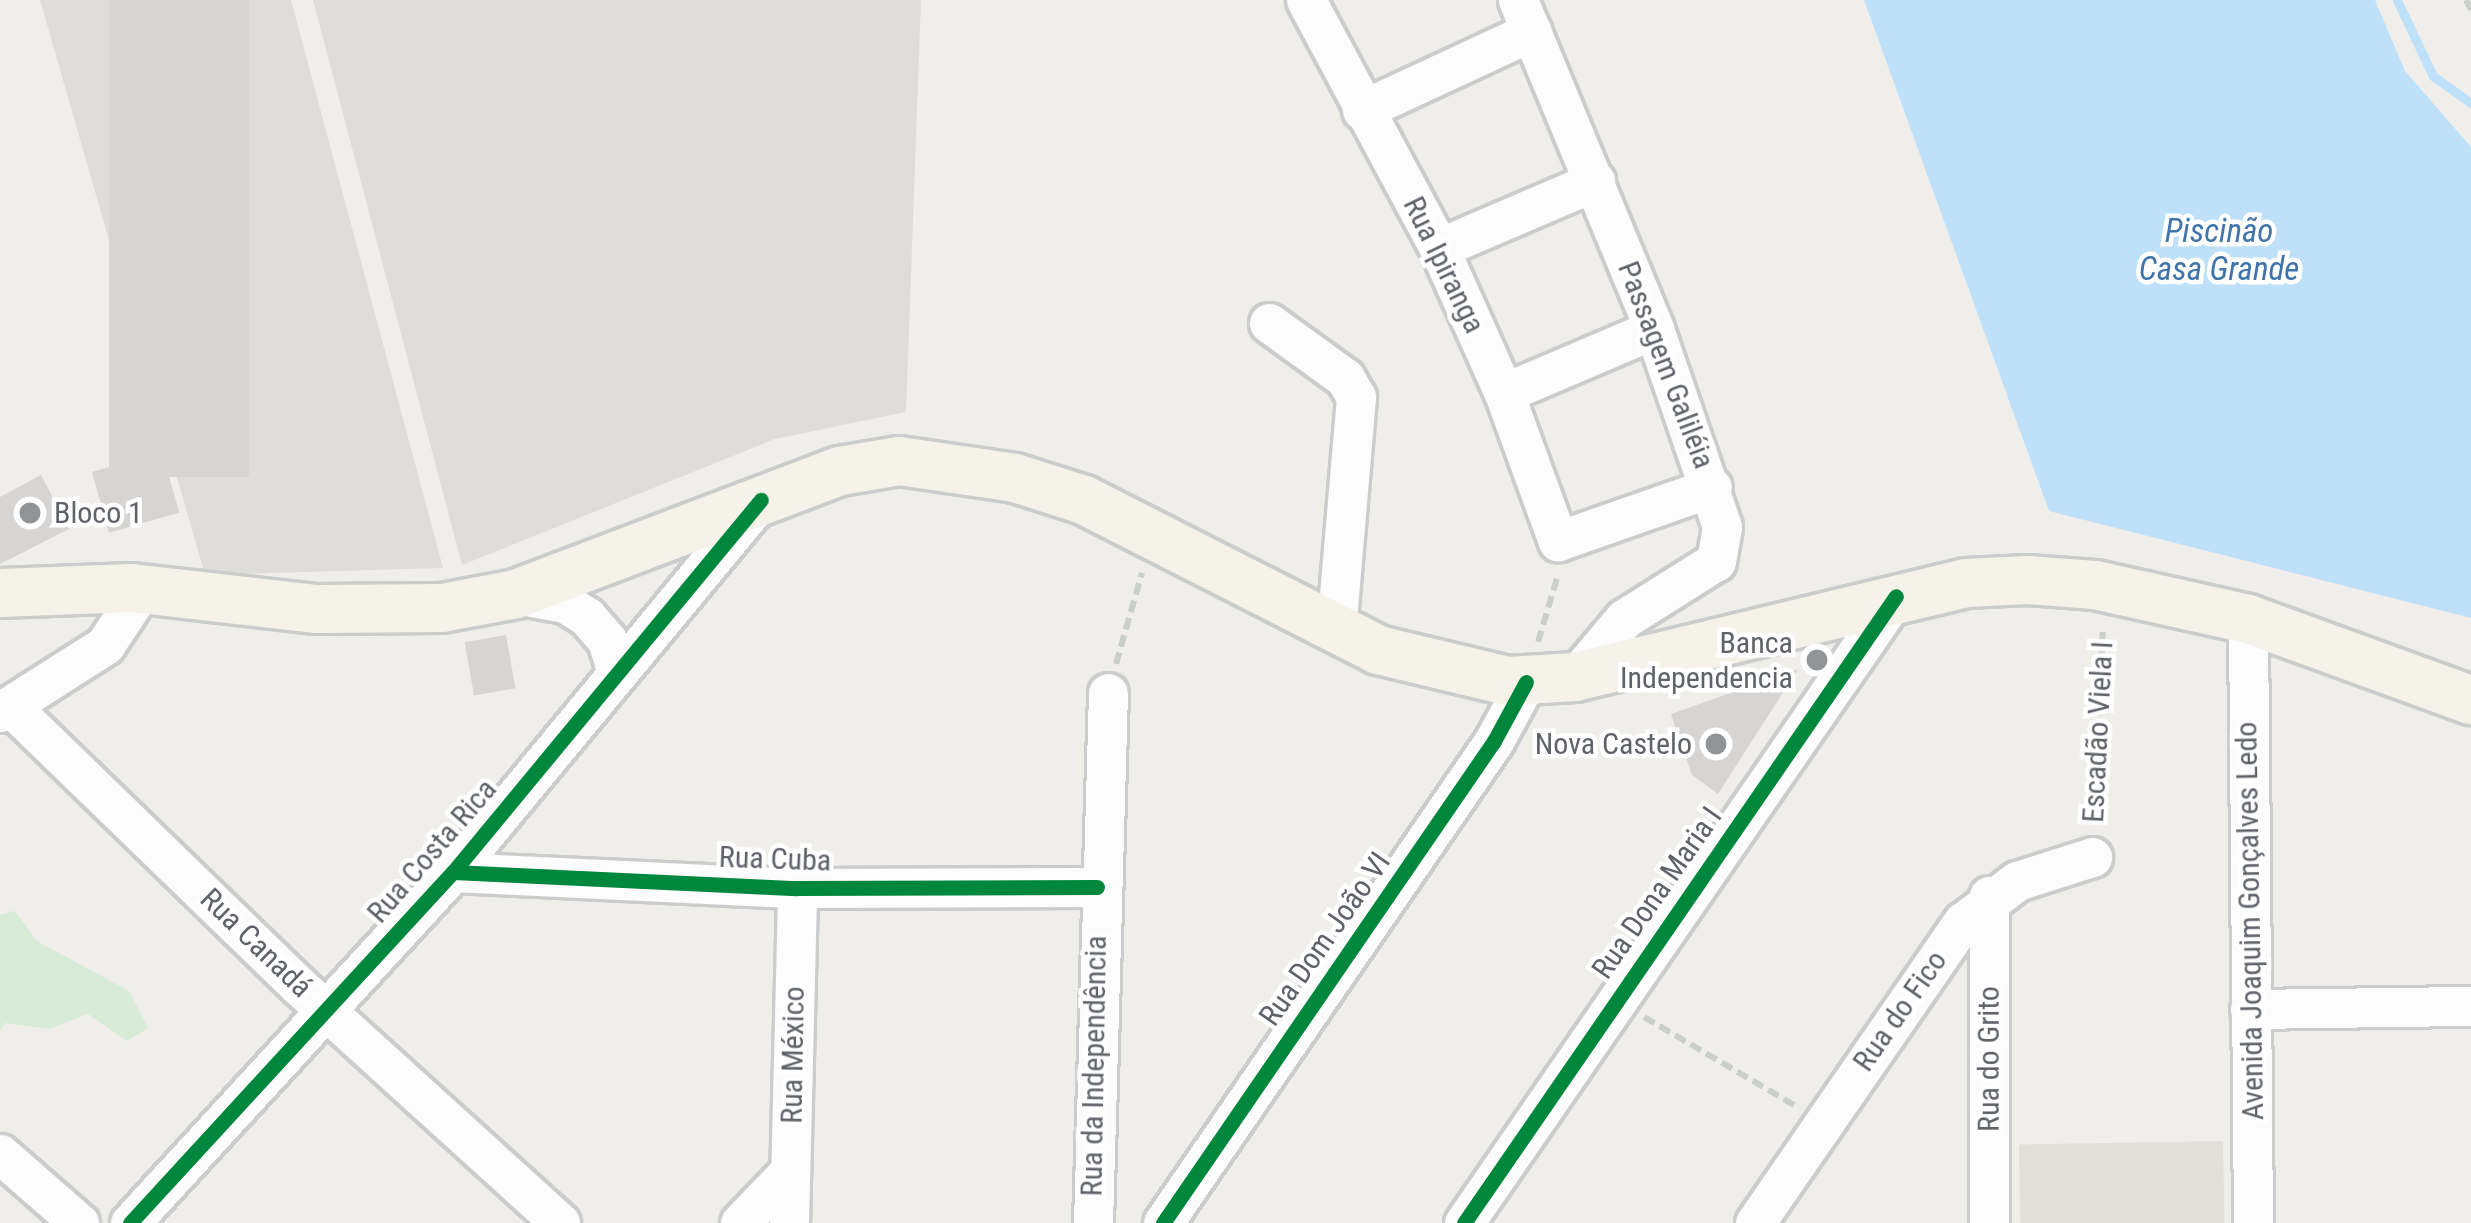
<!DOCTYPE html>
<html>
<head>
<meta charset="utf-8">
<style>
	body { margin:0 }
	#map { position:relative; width:2471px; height:1223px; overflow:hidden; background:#efeeea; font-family:"Roboto Condensed",sans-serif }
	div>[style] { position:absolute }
	.industrial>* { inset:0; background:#dfddda }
	.education>* { inset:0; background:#e2e0da; transform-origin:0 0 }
	.green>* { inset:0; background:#d8ebd6 }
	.water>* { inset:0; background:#bfe0f9 }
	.stream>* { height:9px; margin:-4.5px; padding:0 4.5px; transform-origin:4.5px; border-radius:4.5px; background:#bfe0f9 }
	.building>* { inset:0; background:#d6d5d3; transform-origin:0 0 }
	.path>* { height:6px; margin-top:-3px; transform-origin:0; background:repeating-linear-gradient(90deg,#cacfcc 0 12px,transparent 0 18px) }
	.roads { filter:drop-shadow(3px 0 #cbcccc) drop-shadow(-3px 0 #cbcccc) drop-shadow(0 3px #cbcccc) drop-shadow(0 -3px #cbcccc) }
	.minor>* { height:39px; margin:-19.5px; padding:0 19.5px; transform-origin:19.5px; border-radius:19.5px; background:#fdfcfc }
	.major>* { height:48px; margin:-24px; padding:0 24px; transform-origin:24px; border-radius:24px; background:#f4f2e9 }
	.cycleway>* { height:15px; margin:-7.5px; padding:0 7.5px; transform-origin:7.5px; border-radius:7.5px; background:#00873e }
	.dots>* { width:33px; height:33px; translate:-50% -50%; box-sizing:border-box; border:6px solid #fff; border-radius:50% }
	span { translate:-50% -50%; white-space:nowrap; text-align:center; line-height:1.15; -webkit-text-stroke:9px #fff; paint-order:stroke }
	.street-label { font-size:30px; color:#5f6368 }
	.poi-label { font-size:30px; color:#5f6368 }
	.left { translate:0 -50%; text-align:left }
	.right { translate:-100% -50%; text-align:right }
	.water-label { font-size:33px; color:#4174aa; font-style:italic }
</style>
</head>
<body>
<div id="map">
	<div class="industrial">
		<div style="clip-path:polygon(40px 0,291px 0,443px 568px,205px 575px)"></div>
		<div style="clip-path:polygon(313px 0,921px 0,906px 412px,775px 439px,462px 565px)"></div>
	</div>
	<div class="education">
		<div style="left:2223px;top:1141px;width:82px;height:204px;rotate:89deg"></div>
	</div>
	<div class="green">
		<div style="clip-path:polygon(15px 911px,37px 941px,129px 991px,148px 1028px,127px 1041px,88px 1014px,49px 1029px,5px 1023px,0 1031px,0 915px)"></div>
	</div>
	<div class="water">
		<div style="clip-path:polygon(1864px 0,2375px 0,2405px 71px,2471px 147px,2471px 618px,2049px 511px)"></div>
	</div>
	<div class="stream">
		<div style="left:2397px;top:0;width:84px;rotate:64.7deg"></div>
		<div style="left:2433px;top:76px;width:47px;rotate:35.4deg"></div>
	</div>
	<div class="building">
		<div style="left:109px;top:0;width:140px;height:477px"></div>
		<div style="left:162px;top:452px;width:63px;height:73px;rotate:74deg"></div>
		<div style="clip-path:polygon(41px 475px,69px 529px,0 564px,0 497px)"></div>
		<div style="left:506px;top:635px;width:54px;height:42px;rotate:80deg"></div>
		<div style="clip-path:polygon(1798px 669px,1718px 794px,1692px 775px,1671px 714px)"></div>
	</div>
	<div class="path">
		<div style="left:2466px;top:0;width:11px;rotate:63deg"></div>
		<div style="left:1538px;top:642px;width:70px;rotate:-73.4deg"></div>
		<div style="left:1116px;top:664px;width:95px;rotate:-74.1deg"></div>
		<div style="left:2093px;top:824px;width:196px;rotate:-87.1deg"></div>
		<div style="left:1644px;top:1017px;width:180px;rotate:30.4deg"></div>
	</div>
	<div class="roads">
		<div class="minor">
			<div style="left:1306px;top:0;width:281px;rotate:61.8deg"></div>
			<div style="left:1439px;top:248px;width:159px;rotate:65.9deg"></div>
			<div style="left:1504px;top:393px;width:158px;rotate:70deg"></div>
			<div style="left:1558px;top:541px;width:163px;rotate:-19.3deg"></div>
			<div style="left:1518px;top:0;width:356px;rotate:67.5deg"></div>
			<div style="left:1654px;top:329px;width:209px;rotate:71deg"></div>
			<div style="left:1722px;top:527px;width:35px;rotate:100deg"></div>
			<div style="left:1716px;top:561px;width:109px;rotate:147.8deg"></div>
			<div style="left:1624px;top:619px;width:76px;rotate:130.2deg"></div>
			<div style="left:1362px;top:110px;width:187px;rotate:-24.9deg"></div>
			<div style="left:1439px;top:248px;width:170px;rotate:-23.2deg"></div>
			<div style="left:1269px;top:323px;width:94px;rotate:35.9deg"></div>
			<div style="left:1345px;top:378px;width:22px;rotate:60deg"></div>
			<div style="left:1356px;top:397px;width:235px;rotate:94.9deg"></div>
			<div style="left:1504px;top:393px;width:163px;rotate:-23.1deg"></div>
			<div style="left:516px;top:594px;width:50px;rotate:10.4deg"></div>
			<div style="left:565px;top:603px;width:26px;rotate:32deg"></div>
			<div style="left:587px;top:617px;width:30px;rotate:49deg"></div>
			<div style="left:607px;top:640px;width:34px;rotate:73deg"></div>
			<div style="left:2248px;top:619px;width:604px;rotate:89.53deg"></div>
			<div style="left:10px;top:706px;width:404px;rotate:44.1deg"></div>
			<div style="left:300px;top:987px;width:351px;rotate:42.2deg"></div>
			<div style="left:0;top:712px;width:125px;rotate:-32.5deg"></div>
			<div style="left:105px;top:645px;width:67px;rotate:-56.5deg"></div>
			<div style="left:453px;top:872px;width:344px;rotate:2.7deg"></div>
			<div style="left:797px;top:888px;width:300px;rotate:-0.2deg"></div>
			<div style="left:2250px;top:1009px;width:221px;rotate:-0.8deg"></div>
			<div style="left:0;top:1154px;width:105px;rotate:41.1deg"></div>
			<div style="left:130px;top:1223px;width:477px;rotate:-47.4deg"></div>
			<div style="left:453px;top:872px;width:483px;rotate:-50.4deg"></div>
			<div style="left:740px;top:1223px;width:72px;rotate:-46.1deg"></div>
			<div style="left:789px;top:1223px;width:335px;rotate:-88.6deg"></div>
			<div style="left:1093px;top:1223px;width:530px;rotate:-88.38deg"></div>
			<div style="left:1163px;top:1223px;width:585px;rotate:-55.52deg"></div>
			<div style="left:1494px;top:741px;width:67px;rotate:-61.5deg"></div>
			<div style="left:1464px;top:1223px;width:761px;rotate:-55.43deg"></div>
			<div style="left:1755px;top:1223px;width:366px;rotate:-55.4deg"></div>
			<div style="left:1963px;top:922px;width:68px;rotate:-37.2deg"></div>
			<div style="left:2017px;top:881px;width:79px;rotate:-17.7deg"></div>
			<div style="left:1989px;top:1223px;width:327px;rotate:-90deg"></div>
		</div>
		<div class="major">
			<div style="left:0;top:593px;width:132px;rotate:-2.2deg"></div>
			<div style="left:132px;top:588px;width:186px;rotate:6.5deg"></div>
			<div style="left:317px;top:609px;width:125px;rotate:-0.5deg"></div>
			<div style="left:442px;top:608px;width:75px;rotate:-10.7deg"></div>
			<div style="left:516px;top:594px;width:347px;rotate:-20.8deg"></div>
			<div style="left:840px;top:471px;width:60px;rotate:-9.6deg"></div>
			<div style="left:899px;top:461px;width:117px;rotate:8.3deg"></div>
			<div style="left:1015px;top:478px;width:72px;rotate:17.7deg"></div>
			<div style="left:1084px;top:500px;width:330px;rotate:27deg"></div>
			<div style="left:1378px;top:650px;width:134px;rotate:13.4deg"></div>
			<div style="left:1508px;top:681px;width:67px;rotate:-3.4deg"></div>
			<div style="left:1575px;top:677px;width:402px;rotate:-13.5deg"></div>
			<div style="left:1966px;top:583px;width:62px;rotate:-2.8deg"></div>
			<div style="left:2028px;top:580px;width:67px;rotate:4.3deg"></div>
			<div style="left:2095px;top:585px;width:157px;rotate:12.5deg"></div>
			<div style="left:2248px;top:619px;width:237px;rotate:20deg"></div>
		</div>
	</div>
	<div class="cycleway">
		<div style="left:453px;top:872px;width:344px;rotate:2.7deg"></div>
		<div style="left:797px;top:888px;width:300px;rotate:-0.2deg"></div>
		<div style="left:130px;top:1223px;width:477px;rotate:-47.4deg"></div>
		<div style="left:453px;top:872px;width:483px;rotate:-50.4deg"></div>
		<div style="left:1163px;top:1223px;width:585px;rotate:-55.52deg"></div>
		<div style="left:1494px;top:741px;width:67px;rotate:-61.5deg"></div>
		<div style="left:1464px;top:1223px;width:761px;rotate:-55.43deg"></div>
	</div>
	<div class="dots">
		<div style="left:30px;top:513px;background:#919496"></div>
		<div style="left:1817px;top:660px;background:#919496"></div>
		<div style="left:1716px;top:744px;background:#919496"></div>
	</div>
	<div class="street-label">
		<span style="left:1444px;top:265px;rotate:64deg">Rua Ipiranga</span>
		<span style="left:1666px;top:365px;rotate:69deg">Passagem Galiléia</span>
		<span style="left:2098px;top:732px;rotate:-87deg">Escadão Viela I</span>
		<span style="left:432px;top:851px;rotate:-49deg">Rua Costa Rica</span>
		<span style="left:775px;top:859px;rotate:2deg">Rua Cuba</span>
		<span style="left:1657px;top:893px;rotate:-55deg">Rua Dona Maria I</span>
		<span style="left:2250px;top:921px;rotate:-91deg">Avenida Joaquim Gonçalves Ledo</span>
		<span style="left:1325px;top:939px;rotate:-55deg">Rua Dom João VI</span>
		<span style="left:256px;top:943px;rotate:44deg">Rua Canadá</span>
		<span style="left:1900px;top:1011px;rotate:-55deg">Rua do Fico</span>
		<span style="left:793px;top:1055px;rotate:-89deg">Rua México</span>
		<span style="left:1989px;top:1059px;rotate:-90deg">Rua do Grito</span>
		<span style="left:1094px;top:1066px;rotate:-89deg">Rua da Independência</span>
	</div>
	<div class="poi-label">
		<span class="left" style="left:54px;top:513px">Bloco 1</span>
		<span class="right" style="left:1793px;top:660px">Banca<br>Independencia</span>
		<span class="right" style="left:1692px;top:744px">Nova Castelo</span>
	</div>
	<div class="water-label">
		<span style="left:2219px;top:250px">Piscinão<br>Casa Grande</span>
	</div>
</div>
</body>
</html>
